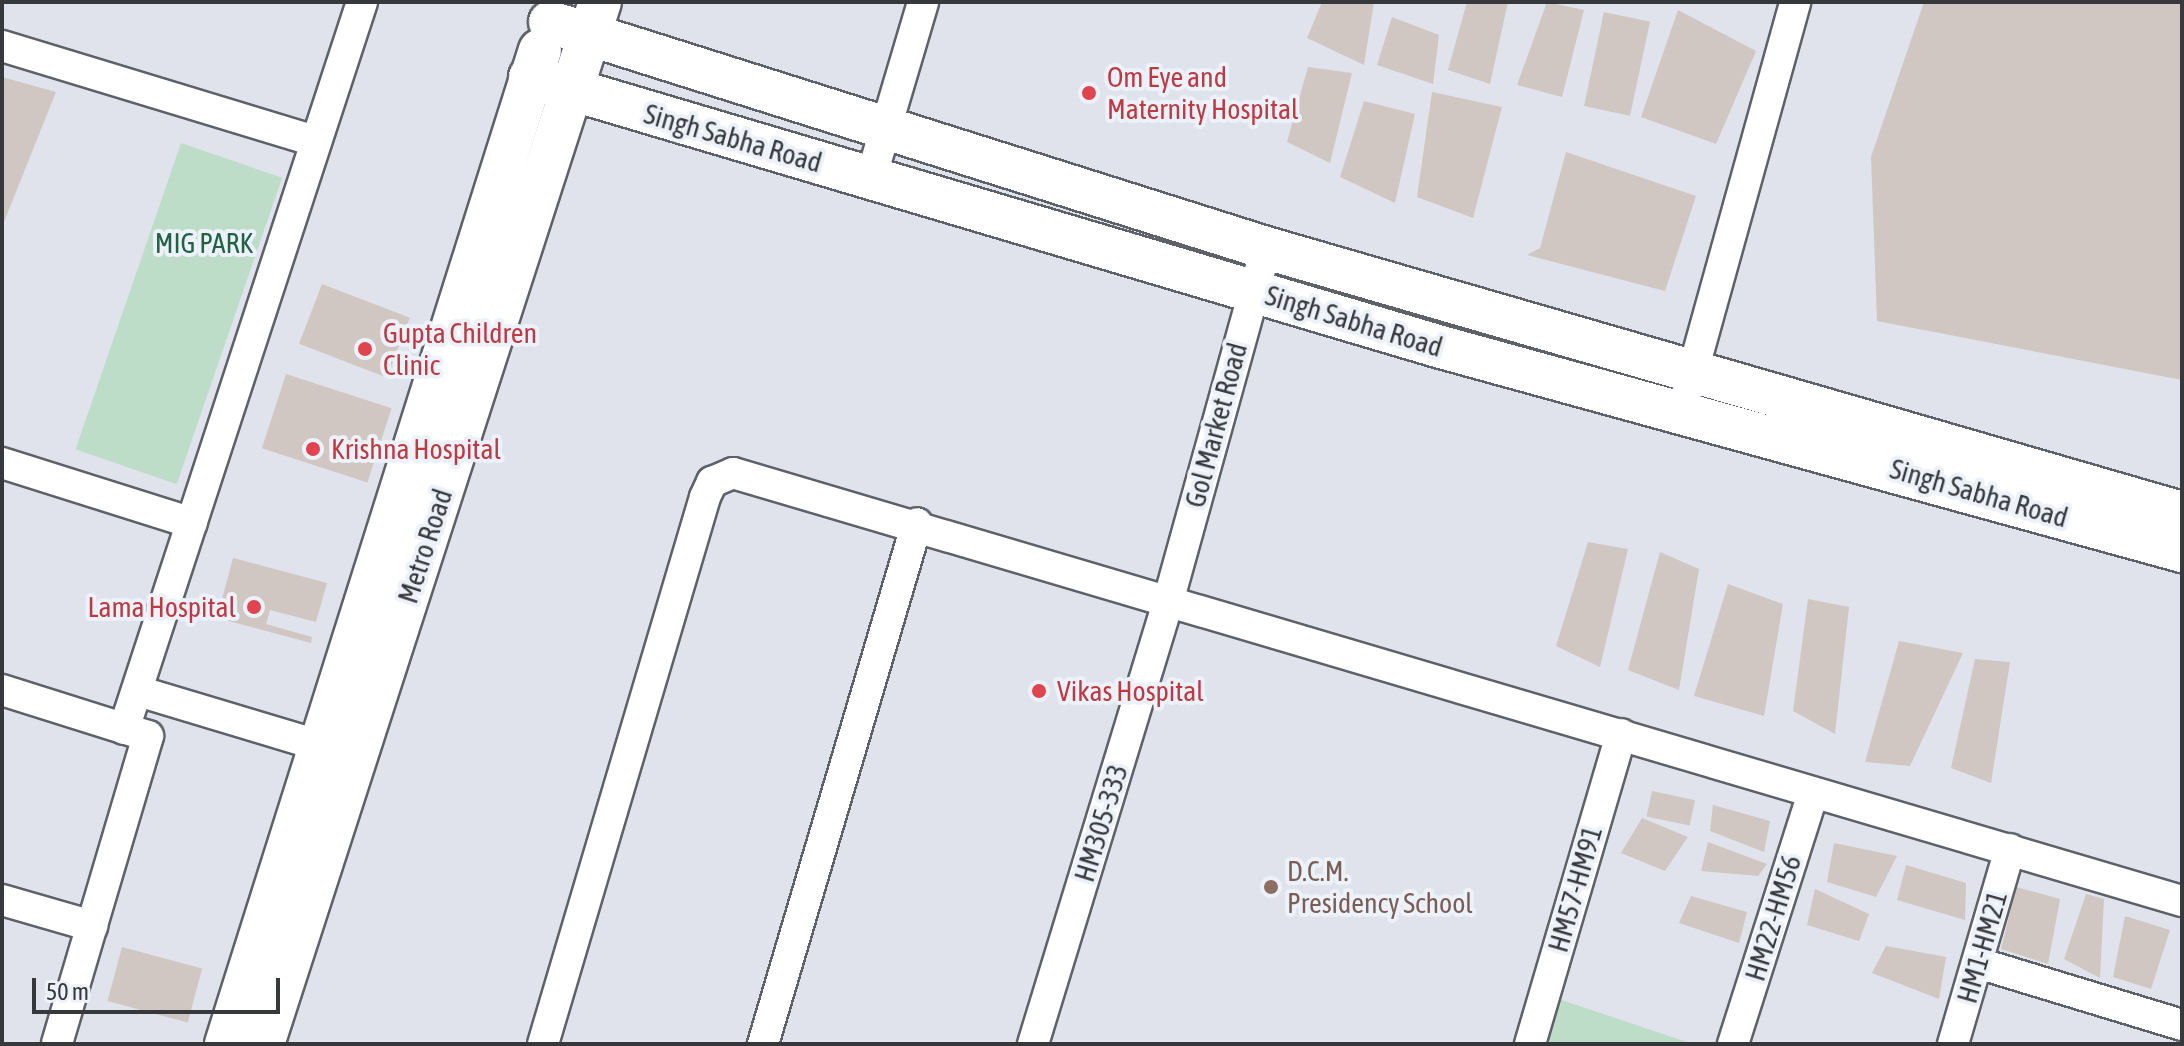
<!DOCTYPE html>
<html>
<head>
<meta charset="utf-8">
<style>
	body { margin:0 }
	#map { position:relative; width:2184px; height:1046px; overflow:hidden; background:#e0e3ec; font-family:"Asap Condensed",sans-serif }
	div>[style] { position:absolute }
	.green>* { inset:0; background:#bdddc9; transform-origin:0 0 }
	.building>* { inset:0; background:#d0c7c2; transform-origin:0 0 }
	.roads { filter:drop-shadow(2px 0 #5e6168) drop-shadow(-2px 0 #5e6168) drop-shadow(0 2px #5e6168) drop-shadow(0 -2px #5e6168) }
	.street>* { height:30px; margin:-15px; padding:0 15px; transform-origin:15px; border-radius:15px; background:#fff }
	.secondary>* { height:42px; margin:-21px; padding:0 21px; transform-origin:21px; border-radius:21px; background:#fff }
	.dots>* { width:22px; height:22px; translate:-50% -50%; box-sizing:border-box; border:4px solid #edf1f9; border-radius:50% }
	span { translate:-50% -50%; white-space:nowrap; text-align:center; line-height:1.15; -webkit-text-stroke:8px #edf1f9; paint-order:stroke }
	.health-label { font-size:28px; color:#be3a42 }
	.left { translate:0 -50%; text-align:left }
	.right { translate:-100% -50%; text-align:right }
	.street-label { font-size:28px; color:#36383b }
	.park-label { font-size:28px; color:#216242 }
	.education-label { font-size:28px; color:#785e54 }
	.frame { position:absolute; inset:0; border:4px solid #36383b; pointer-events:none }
	.scale { position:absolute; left:32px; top:978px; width:248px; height:36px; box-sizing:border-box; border:4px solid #36383b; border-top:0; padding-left:10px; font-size:24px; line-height:28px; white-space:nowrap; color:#36383b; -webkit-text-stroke:6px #edf1f9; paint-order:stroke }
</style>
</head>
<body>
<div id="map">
	<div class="green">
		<div style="left:181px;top:143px;width:107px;height:324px;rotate:19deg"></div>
		<div style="clip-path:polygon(1559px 999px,1693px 1044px,1545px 1044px)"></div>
	</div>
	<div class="building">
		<div style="clip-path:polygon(1322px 2px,1374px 2px,1364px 65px,1307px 38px)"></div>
		<div style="clip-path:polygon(1467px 2px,1508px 2px,1490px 84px,1448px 70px)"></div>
		<div style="clip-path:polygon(1547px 2px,1584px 10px,1562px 97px,1517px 85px)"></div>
		<div style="clip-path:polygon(1924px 2px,2182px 2px,2182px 380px,1877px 321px,1871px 157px)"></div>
		<div style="clip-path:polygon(1678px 10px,1756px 51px,1716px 144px,1641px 117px)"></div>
		<div style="left:1604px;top:12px;width:47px;height:96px;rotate:12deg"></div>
		<div style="clip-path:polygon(1392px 17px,1439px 35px,1433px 84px,1377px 65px)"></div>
		<div style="clip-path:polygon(1308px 67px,1352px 73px,1330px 163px,1287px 142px)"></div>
		<div style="clip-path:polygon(2px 77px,56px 92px,2px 227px)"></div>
		<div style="clip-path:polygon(1432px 92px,1502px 107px,1473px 218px,1417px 197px)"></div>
		<div style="clip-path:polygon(1364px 101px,1415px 114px,1395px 203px,1340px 177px)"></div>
		<div style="clip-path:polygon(1566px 152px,1696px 196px,1665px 291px,1527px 255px,1540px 248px)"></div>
		<div style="left:322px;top:284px;width:94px;height:64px;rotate:21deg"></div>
		<div style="left:286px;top:374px;width:111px;height:78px;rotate:18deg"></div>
		<div style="clip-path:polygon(1588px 542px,1628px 549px,1600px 667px,1556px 646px)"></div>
		<div style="clip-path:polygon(1660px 552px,1699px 569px,1679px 690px,1628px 670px)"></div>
		<div style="clip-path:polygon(233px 558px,327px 583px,316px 622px,270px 610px,266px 624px,312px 637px,311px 643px,217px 618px)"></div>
		<div style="clip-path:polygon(1728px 584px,1783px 604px,1764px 716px,1694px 696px)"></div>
		<div style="clip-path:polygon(1808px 599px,1849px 607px,1835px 734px,1793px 711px)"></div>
		<div style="clip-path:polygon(1899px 641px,1963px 653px,1910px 766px,1865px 762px)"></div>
		<div style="clip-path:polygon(1975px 659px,2010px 662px,1991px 783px,1951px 768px)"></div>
		<div style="left:1652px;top:791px;width:44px;height:26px;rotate:12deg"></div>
		<div style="clip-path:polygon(1713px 805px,1770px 821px,1764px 852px,1710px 831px)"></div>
		<div style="clip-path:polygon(1642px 818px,1688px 837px,1665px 871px,1621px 853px)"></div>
		<div style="clip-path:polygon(1708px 842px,1767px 864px,1758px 876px,1701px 871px)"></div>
		<div style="clip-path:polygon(1834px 843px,1897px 856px,1876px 897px,1827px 882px)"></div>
		<div style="clip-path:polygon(1906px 865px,1966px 883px,1965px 920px,1897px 900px)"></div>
		<div style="clip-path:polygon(2016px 887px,2060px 899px,2048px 964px,2001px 949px)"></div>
		<div style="clip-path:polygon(1815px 889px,1869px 914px,1859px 941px,1807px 925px)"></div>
		<div style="clip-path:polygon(2086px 894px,2104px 899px,2100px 978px,2064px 959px)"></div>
		<div style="clip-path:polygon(1691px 896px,1747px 912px,1739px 943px,1679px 923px)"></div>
		<div style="clip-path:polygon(2125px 916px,2170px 930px,2151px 989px,2113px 977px)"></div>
		<div style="clip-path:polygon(1886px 946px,1946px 957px,1939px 999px,1872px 973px)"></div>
		<div style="left:122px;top:947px;width:83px;height:56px;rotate:15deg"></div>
	</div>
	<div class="roads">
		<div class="street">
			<div style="left:2px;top:46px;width:326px;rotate:16.9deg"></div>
			<div style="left:871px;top:178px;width:184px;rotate:-73.5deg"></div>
			<div style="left:1688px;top:389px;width:402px;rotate:-74.5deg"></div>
			<div style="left:2px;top:463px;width:199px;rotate:17.5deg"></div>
			<div style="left:2px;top:690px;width:153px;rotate:17.5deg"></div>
			<div style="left:148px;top:736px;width:321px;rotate:106.5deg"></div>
			<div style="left:138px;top:691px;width:195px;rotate:16.7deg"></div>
			<div style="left:124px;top:729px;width:765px;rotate:-71.87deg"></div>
			<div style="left:2px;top:900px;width:94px;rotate:16.1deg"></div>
			<div style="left:1978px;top:963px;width:213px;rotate:16.9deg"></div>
			<div style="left:543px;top:1044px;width:570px;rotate:-73.5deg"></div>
			<div style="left:705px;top:497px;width:17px;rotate:-65deg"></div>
			<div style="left:712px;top:482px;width:23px;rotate:-23deg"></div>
			<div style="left:733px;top:473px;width:1511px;rotate:16.46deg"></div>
			<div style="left:763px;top:1044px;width:543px;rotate:-73.53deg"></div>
			<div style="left:1033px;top:1044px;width:462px;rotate:-73deg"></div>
			<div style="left:1168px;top:602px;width:367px;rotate:-74.5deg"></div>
			<div style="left:1530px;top:1044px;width:323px;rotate:-73.6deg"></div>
			<div style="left:1733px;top:1044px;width:263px;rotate:-72.3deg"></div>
			<div style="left:1953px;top:1044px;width:203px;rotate:-73.7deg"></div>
		</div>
		<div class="secondary">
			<div style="left:550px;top:22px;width:751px;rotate:17.52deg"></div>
			<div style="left:1266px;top:248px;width:954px;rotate:16.14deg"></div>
			<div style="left:530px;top:77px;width:950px;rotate:16.51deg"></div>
			<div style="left:1441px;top:347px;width:769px;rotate:15.39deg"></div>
			<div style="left:226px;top:1044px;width:1042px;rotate:-72.47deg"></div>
			<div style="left:263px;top:1044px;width:1095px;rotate:-72.08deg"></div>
		</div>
	</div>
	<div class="dots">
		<div style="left:1089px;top:93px;background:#e0444e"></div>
		<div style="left:365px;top:349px;background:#e0444e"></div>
		<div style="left:313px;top:449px;background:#e0444e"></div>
		<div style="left:254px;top:607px;background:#e0444e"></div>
		<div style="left:1039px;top:691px;background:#e0444e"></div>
		<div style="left:1271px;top:887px;background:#8d6e63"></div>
	</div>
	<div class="health-label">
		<span class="left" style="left:1107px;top:93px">Om Eye and<br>Maternity Hospital</span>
		<span class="left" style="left:383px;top:349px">Gupta Children<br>Clinic</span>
		<span class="left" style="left:331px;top:449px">Krishna Hospital</span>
		<span class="right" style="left:236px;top:607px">Lama Hospital</span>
		<span class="left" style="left:1057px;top:691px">Vikas Hospital</span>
	</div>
	<div class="street-label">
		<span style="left:733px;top:138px;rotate:16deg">Singh Sabha Road</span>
		<span style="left:1354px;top:321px;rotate:17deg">Singh Sabha Road</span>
		<span style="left:1216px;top:425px;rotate:-75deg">Gol Market Road</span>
		<span style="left:1979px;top:493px;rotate:16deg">Singh Sabha Road</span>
		<span style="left:425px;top:546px;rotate:-72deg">Metro Road</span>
		<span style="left:1101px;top:823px;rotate:-73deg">HM305-333</span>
		<span style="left:1575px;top:889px;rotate:-74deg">HM57-HM91</span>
		<span style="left:1773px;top:918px;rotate:-73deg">HM22-HM56</span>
		<span style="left:1982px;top:947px;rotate:-74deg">HM1-HM21</span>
	</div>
	<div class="park-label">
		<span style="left:204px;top:243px">MIG PARK</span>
	</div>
	<div class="education-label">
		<span class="left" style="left:1287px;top:887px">D.C.M.<br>Presidency School</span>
	</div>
	<div class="frame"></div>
	<div class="scale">50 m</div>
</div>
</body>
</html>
